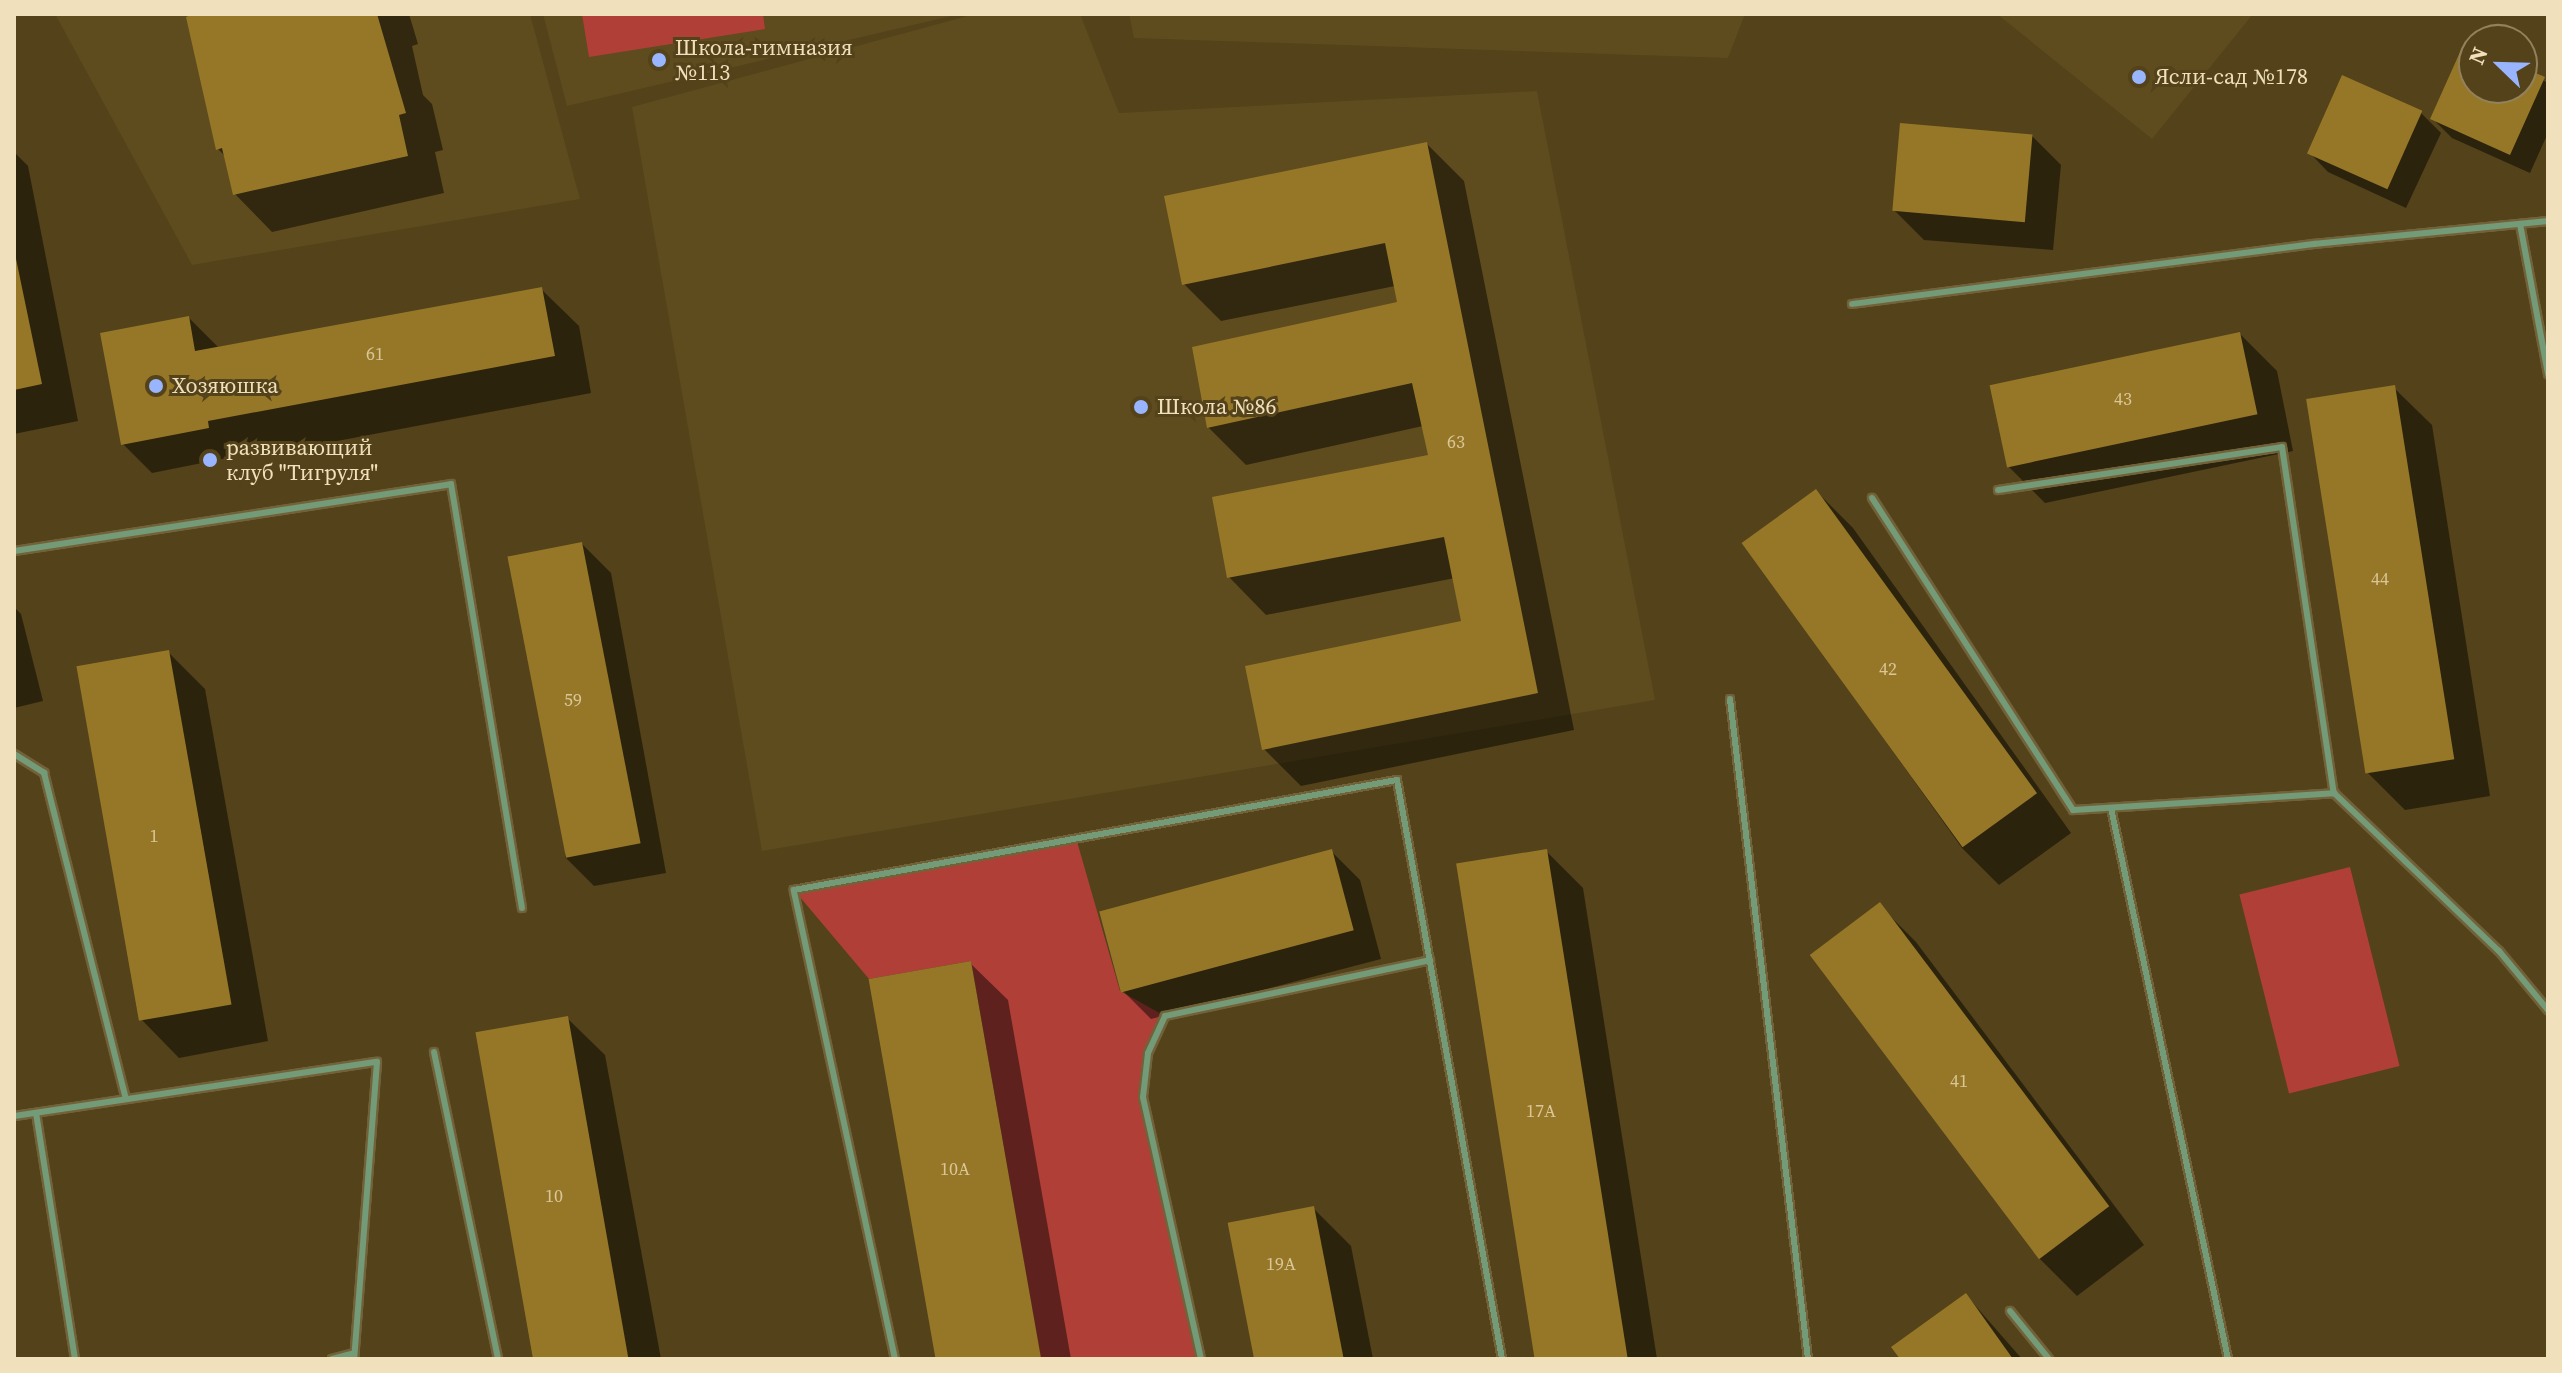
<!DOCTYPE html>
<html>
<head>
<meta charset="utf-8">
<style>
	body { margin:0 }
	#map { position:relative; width:2562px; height:1373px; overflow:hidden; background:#53421a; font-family:"Source Serif 4",serif }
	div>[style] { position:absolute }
	.built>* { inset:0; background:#5e4c1e }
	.green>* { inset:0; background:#b03f38; transform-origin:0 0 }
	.shadow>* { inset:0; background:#0007 }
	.building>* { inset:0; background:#967728; transform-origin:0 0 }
	.roads { filter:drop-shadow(2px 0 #72623a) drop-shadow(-2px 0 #72623a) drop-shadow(0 2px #72623a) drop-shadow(0 -2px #72623a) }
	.service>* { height:6px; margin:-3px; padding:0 3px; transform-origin:3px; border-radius:3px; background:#749b77 }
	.dots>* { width:22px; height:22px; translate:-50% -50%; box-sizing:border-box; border:4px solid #53421a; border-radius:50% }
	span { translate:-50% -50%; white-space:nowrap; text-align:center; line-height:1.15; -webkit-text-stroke:6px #53421a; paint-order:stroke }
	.number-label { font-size:18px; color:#dac696 }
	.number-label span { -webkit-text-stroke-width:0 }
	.poi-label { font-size:22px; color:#f0e0bb }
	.left { translate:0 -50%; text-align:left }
	.frame { position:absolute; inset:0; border:16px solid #f0e0bb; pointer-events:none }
	.north { position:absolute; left:2458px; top:24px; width:80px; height:80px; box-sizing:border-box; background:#53421a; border:2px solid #92815a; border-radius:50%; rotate:293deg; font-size:22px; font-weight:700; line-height:32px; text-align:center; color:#f0e0bb }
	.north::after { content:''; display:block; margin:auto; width:28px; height:36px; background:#98b5fd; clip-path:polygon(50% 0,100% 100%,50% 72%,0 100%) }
</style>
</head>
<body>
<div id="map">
	<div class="built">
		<div style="clip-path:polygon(55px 14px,530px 14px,580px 199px,192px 265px)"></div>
		<div style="clip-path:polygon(543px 14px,960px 14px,567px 106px)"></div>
		<div style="clip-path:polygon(975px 14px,1080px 14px,1119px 113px,1537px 91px,1655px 700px,762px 851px,632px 107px)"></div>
		<div style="clip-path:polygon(1129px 14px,1745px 14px,1728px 58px,1134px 38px)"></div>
		<div style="clip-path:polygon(1997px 14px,2253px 14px,2152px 139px)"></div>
	</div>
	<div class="green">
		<div style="clip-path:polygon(582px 14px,763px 14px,765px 29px,589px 57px)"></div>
		<div style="clip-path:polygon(1076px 838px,1120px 991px,1165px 1016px,1148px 1053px,1143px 1097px,1201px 1359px,1041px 1359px,971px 961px,869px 979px,794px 890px)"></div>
		<div style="left:2350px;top:867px;width:205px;height:114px;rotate:76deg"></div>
	</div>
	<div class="shadow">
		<div style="clip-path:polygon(195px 14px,409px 14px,418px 44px,412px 46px,423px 95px,432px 104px,443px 150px,435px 152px,444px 193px,272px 232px,235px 194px,226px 157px,218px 149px)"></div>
		<div style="clip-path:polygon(2474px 47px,2474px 88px,2522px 88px,2522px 69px,2548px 83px,2548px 133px,2530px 173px,2452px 138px,2432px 118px)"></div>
		<div style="clip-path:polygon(2421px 113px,2441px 133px,2406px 208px,2328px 172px,2309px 152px)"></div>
		<div style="clip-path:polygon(2032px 136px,2061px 165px,2053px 250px,1924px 240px,1895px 211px)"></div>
		<div style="clip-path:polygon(1427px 144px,1464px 181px,1574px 730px,1301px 786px,1264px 749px,1463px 623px,1455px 578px,1266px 615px,1229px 577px,1430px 457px,1423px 426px,1246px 465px,1208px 427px,1399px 304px,1395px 286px,1221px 321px,1184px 284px)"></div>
		<div style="clip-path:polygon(14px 152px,28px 166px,78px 421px,14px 434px)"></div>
		<div style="clip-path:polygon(541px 289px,579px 326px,591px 393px,247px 458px,235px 445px,237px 456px,152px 473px,123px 444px,189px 318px,218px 347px)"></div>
		<div style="clip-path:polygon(2240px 334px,2277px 371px,2293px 451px,2045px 503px,2008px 466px)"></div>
		<div style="clip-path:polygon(2394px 388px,2432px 425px,2490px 796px,2405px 810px,2368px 773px)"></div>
		<div style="clip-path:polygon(1816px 491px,1853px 528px,2071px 833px,1999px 885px,1962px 848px,1744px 543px)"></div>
		<div style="clip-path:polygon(582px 544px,611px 573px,666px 873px,594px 886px,565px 857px)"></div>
		<div style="clip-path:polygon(14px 607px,21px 614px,43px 701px,14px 708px)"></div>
		<div style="clip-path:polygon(168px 652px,205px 689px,268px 1041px,179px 1058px,142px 1020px)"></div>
		<div style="clip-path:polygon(1331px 851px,1360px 880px,1381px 959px,1151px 1019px,1122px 990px)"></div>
		<div style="clip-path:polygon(1546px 851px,1583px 888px,1657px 1359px,1536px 1359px)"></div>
		<div style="clip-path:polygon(1879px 905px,1916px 942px,2144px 1245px,2077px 1296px,2040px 1259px)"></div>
		<div style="clip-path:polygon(970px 963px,1008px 1000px,1071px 1359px,938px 1359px)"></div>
		<div style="clip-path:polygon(567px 1018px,605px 1055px,661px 1359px,539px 1359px)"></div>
		<div style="clip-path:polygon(1314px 1209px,1351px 1246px,1373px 1359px,1257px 1359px)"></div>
		<div style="clip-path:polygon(1966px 1295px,2022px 1359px,1902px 1359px)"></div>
	</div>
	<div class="building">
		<div style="clip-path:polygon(193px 14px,377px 14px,406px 113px,399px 115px,408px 156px,233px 195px,222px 148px,216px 150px,186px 17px)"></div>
		<div style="clip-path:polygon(2465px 41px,2474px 45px,2474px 88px,2522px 88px,2522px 67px,2545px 77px,2510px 155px,2430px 119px)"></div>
		<div style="left:2342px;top:75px;width:88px;height:86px;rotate:24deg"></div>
		<div style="left:1900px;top:123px;width:133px;height:88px;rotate:5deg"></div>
		<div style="clip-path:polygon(1427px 142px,1538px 693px,1262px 750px,1245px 666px,1461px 621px,1444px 537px,1227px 578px,1212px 497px,1428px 455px,1412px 383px,1207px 428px,1192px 347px,1397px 302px,1385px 243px,1182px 285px,1164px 196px)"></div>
		<div style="clip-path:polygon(14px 249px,42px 384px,14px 390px)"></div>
		<div style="clip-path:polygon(542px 287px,555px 356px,208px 421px,209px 428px,121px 445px,100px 333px,189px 316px,195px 351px)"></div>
		<div style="left:2240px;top:332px;width:84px;height:256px;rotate:78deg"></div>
		<div style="left:2395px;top:385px;width:379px;height:90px;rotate:81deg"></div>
		<div style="left:1816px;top:489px;width:376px;height:92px;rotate:54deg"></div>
		<div style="left:582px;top:542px;width:307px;height:76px;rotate:79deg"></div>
		<div style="left:169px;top:650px;width:360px;height:94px;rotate:80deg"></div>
		<div style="left:1332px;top:849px;width:84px;height:241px;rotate:75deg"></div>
		<div style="left:1547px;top:849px;width:516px;height:92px;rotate:81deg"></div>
		<div style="left:1880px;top:902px;width:381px;height:88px;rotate:53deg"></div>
		<div style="left:971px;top:961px;width:404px;height:104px;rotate:80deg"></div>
		<div style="left:568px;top:1016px;width:349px;height:94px;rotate:80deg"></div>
		<div style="left:1314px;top:1206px;width:156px;height:88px;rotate:79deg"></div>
		<div style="clip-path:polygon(1966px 1293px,2013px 1359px,1900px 1359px,1891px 1347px)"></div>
	</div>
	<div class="roads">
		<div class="service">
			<div style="left:2520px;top:224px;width:153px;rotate:79.4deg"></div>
			<div style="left:1852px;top:304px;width:466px;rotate:-7.4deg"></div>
			<div style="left:2314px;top:244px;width:235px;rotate:-5.6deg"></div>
			<div style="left:1998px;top:490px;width:287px;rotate:-8.6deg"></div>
			<div style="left:2282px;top:447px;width:350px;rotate:81.5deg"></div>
			<div style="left:2334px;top:793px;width:228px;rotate:43.8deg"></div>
			<div style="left:2499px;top:951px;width:77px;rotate:50.3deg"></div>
			<div style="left:1872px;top:498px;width:371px;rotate:57.2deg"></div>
			<div style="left:2073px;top:810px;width:262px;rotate:-3.7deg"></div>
			<div style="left:14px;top:551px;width:442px;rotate:-8.7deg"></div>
			<div style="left:451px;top:484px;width:430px;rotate:80.5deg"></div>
			<div style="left:1730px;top:699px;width:665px;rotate:83.26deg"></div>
			<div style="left:14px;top:754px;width:36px;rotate:32deg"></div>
			<div style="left:44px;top:773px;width:336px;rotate:75.9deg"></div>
			<div style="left:2111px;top:808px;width:563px;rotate:78.01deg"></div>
			<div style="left:434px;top:1052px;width:314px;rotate:78.2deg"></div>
			<div style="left:36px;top:1113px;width:249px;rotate:81deg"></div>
			<div style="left:14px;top:1116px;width:367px;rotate:-8.5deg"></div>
			<div style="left:377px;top:1062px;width:298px;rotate:94.4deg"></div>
			<div style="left:2010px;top:1311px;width:62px;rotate:50.9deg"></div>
			<div style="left:332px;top:1359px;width:23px;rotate:-15deg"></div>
			<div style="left:895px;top:1359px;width:480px;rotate:-102.2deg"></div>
			<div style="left:794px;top:890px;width:613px;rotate:-10.34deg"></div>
			<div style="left:1397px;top:780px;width:588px;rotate:79.72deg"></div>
			<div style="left:1201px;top:1359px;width:268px;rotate:-102.5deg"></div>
			<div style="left:1143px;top:1097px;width:44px;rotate:-83.5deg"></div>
			<div style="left:1148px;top:1053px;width:41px;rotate:-65.3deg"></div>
			<div style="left:1165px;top:1016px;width:271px;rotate:-11.9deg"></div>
		</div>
	</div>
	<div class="dots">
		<div style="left:659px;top:60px;background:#98b5fd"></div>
		<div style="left:2139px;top:77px;background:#98b5fd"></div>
		<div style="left:156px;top:386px;background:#98b5fd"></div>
		<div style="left:1141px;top:407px;background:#98b5fd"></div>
		<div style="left:210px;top:460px;background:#98b5fd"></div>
	</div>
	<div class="number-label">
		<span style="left:375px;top:354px">61</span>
		<span style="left:2123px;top:399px">43</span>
		<span style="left:1456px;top:442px">63</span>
		<span style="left:2380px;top:579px">44</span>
		<span style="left:1888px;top:669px">42</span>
		<span style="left:573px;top:700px">59</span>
		<span style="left:154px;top:836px">1</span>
		<span style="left:1959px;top:1081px">41</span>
		<span style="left:1541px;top:1111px">17А</span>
		<span style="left:955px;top:1169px">10А</span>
		<span style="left:554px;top:1196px">10</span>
		<span style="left:1281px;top:1264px">19А</span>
	</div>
	<div class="poi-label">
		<span class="left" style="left:675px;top:60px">Школа-гимназия<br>№113</span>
		<span class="left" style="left:2155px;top:77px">Ясли-сад №178</span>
		<span class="left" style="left:172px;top:386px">Хозяюшка</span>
		<span class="left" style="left:1157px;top:407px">Школа №86</span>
		<span class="left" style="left:226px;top:460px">развивающий<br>клуб "Тигруля"</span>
	</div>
	<div class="frame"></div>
	<div class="north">N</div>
</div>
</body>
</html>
